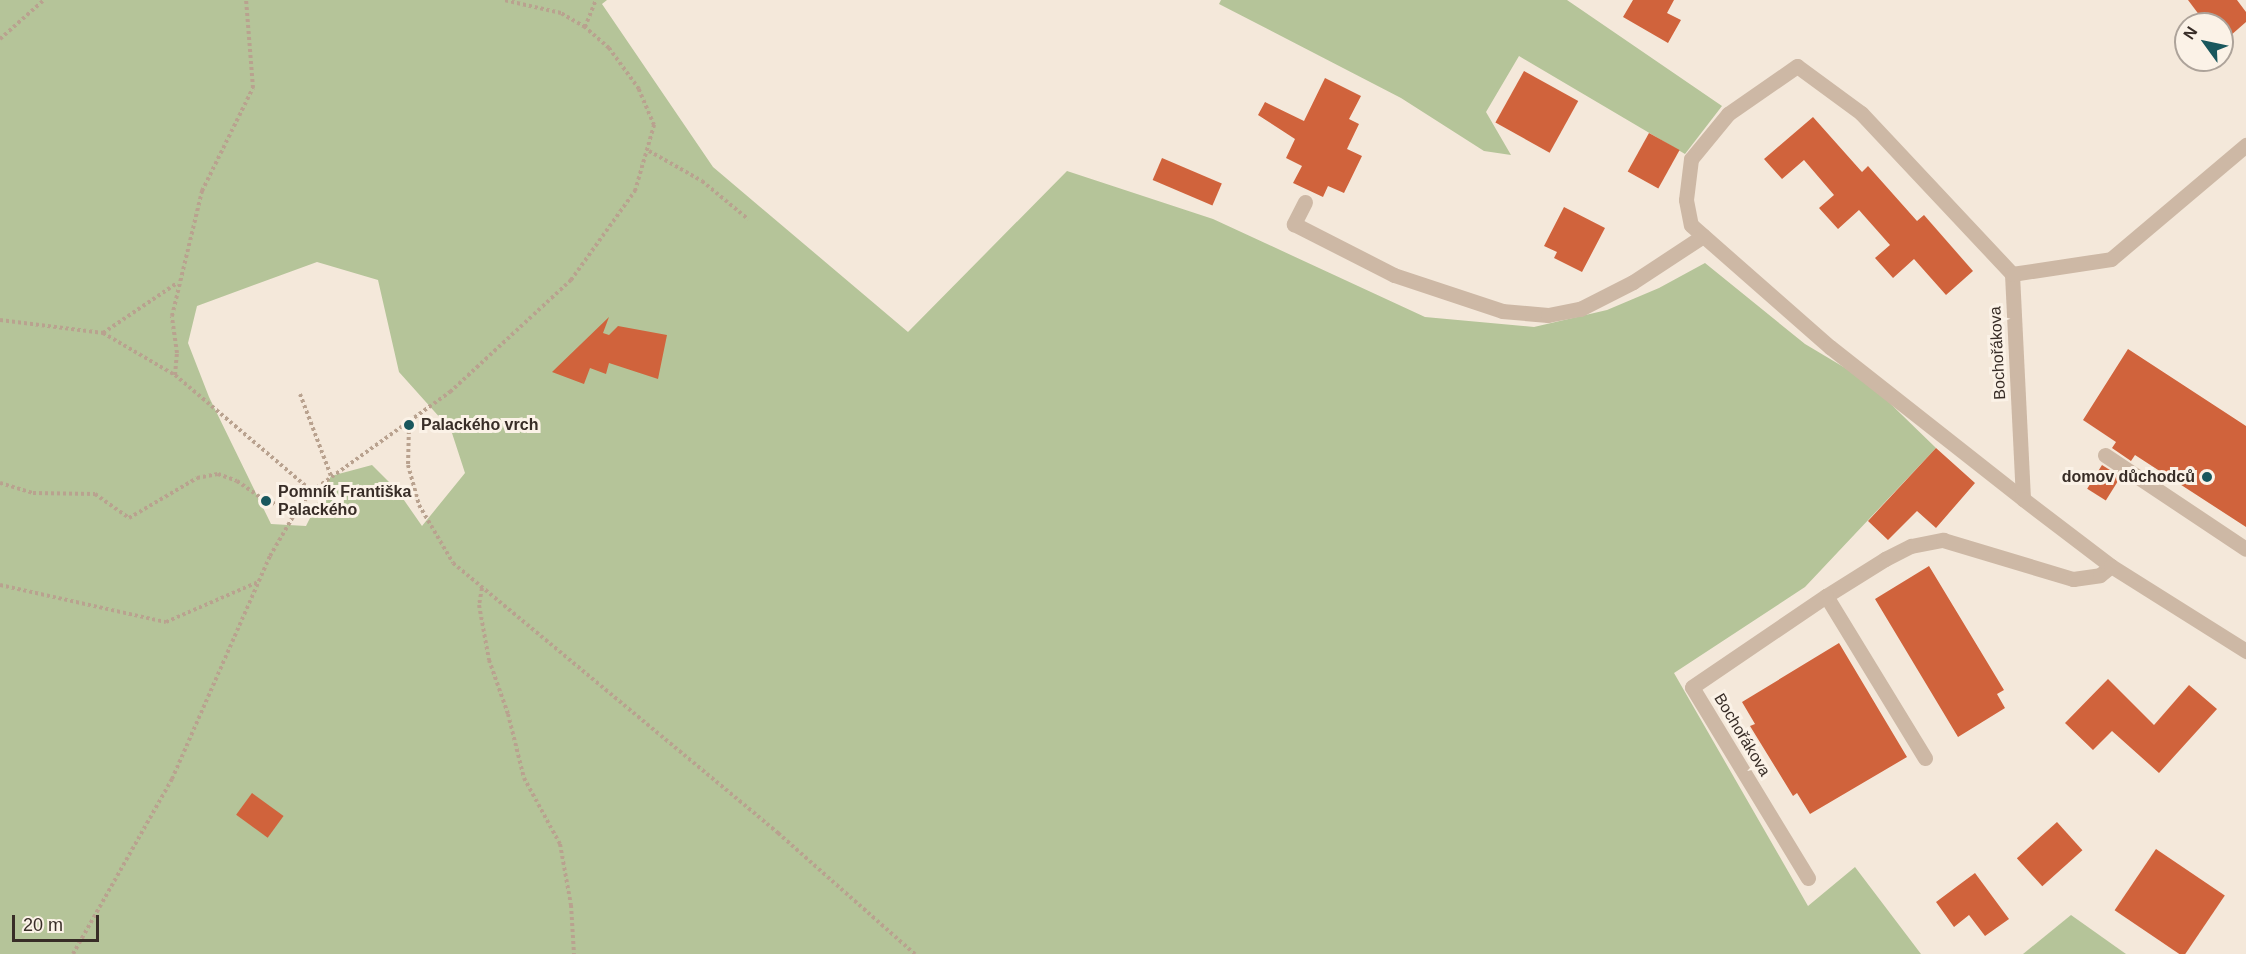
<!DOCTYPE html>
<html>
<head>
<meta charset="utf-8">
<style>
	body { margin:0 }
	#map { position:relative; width:2246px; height:954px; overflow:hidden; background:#f4e8da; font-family:Helvetica,sans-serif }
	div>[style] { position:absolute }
	.green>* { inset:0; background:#b5c499 }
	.building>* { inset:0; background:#d0633c; transform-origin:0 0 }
	.path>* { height:4px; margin-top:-2px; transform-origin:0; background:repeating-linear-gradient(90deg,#b9a28f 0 3px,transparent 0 6px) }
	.lane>* { height:15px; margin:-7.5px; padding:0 7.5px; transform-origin:7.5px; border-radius:7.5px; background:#cdb8a5 }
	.street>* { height:15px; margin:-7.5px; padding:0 7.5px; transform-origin:7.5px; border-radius:7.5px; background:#cdb8a5 }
	.dots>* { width:16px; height:16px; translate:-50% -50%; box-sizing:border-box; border:3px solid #fbf2e7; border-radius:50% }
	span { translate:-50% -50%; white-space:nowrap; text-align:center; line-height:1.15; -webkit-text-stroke:6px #fbf2e7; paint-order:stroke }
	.street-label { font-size:16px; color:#382d27 }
	.poi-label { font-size:16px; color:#382d27; font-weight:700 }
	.left { translate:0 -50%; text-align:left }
	.right { translate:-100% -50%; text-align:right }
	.north { position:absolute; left:2174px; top:12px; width:60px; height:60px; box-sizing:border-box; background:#fbf2e7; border:2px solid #ada39a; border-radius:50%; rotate:303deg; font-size:16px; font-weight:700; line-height:24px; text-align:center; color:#382d27 }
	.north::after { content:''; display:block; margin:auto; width:21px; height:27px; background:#19575d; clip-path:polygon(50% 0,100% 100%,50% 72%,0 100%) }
	.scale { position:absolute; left:12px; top:915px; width:87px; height:27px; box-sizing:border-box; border:3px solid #382d27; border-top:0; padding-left:8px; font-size:18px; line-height:21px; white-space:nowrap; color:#382d27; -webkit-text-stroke:4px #fbf2e7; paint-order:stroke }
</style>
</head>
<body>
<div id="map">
	<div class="green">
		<div style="clip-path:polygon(evenodd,0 0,607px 0,602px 4px,713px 167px,908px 332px,1067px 171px,1213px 219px,1425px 317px,1534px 327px,1607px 310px,1659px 288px,1705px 263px,1805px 344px,1867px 381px,1936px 448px,1805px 587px,1674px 673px,1808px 906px,1855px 867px,1921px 954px,0 954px,0 0,317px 262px,378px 280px,399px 372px,451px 430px,465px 473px,422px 526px,397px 490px,372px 465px,331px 476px,306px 526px,271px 524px,209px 397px,188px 343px,197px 306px,317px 262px)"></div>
		<div style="clip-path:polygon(1221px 0,1567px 0,1722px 106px,1685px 154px,1519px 56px,1486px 112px,1511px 155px,1484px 151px,1401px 98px,1219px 4px)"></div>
		<div style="clip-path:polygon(2071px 915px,2126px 954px,2023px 954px)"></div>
	</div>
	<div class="building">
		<div style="clip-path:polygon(1633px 0,1674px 0,1667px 13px,1681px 20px,1668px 43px,1623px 17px)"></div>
		<div style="clip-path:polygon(2188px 0,2237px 0,2246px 12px,2246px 22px,2222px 43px,2222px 24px,2206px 24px)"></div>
		<div style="left:1524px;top:71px;width:62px;height:59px;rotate:29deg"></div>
		<div style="clip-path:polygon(1325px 78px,1361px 96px,1349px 119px,1359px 124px,1347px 149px,1362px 156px,1344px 193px,1328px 186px,1323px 197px,1293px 183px,1302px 166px,1286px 158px,1295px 139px,1258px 115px,1265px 102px,1304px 121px)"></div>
		<div style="clip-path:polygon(1813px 117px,1862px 172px,1868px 166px,1917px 221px,1924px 215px,1973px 271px,1946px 295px,1914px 259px,1893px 278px,1875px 258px,1890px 245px,1859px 210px,1838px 229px,1819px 208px,1834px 195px,1804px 160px,1782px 179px,1764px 159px)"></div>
		<div style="left:1649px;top:133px;width:35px;height:44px;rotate:29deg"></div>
		<div style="left:1162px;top:158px;width:65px;height:24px;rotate:23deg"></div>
		<div style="clip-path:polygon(1564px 207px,1605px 228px,1582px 272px,1554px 258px,1557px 252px,1544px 246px)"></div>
		<div style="clip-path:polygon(609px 317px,603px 333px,609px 335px,618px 326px,667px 335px,658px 379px,609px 363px,606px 374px,590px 368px,584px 384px,552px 372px)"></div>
		<div style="clip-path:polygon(2128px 349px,2246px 426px,2246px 527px,2135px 455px,2131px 461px,2112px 448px,2116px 442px,2083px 420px)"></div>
		<div style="clip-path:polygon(1936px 448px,1975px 483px,1936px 528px,1917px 511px,1888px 540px,1868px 521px)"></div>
		<div style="left:2102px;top:465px;width:22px;height:28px;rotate:32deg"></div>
		<div style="clip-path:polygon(1929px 566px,2004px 690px,1997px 694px,2005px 708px,1958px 737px,1875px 599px)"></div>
		<div style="clip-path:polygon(1839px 643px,1907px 757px,1810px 814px,1797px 793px,1793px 796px,1750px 726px,1755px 724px,1742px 702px)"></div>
		<div style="clip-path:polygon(2108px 679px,2154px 725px,2189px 685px,2217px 709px,2159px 773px,2112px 731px,2093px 750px,2065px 723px)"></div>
		<div style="left:252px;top:793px;width:39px;height:27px;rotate:36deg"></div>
		<div style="left:2057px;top:822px;width:38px;height:54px;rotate:48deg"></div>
		<div style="left:2156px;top:849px;width:83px;height:74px;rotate:34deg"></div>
		<div style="clip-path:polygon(1975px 873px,2009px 919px,1985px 936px,1969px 915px,1954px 927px,1936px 902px)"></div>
	</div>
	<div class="path">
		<div style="left:585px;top:27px;width:29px;rotate:-68deg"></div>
		<div style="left:0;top:39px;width:59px;rotate:-41.6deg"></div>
		<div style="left:649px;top:151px;width:61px;rotate:29.5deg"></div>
		<div style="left:702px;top:181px;width:60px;rotate:39.6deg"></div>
		<div style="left:0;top:320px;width:104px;rotate:7.2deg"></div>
		<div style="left:103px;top:333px;width:83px;rotate:30.3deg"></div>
		<div style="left:175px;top:375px;width:180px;rotate:40.3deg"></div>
		<div style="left:103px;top:333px;width:89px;rotate:-34deg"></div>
		<div style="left:175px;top:375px;width:22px;rotate:-85deg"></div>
		<div style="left:177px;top:353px;width:37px;rotate:-98deg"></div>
		<div style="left:172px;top:316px;width:129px;rotate:-76.5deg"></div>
		<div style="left:202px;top:191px;width:115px;rotate:-63.7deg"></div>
		<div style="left:253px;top:88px;width:88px;rotate:-94.5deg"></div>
		<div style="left:300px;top:394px;width:88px;rotate:69.3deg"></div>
		<div style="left:409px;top:425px;width:40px;rotate:91.4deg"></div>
		<div style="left:408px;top:465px;width:41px;rotate:74.6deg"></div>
		<div style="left:419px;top:505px;width:67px;rotate:59.6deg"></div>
		<div style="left:453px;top:563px;width:423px;rotate:39.7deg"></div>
		<div style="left:778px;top:833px;width:183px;rotate:41.5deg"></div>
		<div style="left:0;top:483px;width:34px;rotate:17deg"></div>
		<div style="left:33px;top:493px;width:62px;rotate:0.9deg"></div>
		<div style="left:95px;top:494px;width:42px;rotate:35.2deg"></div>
		<div style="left:129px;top:518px;width:79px;rotate:-30.5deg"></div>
		<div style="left:197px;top:478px;width:21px;rotate:-11deg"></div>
		<div style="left:218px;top:474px;width:20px;rotate:20deg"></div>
		<div style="left:237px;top:481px;width:35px;rotate:35deg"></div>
		<div style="left:266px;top:501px;width:32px;rotate:16deg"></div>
		<div style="left:0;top:585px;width:170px;rotate:12.6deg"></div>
		<div style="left:166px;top:622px;width:100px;rotate:-23.5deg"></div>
		<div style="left:482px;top:588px;width:17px;rotate:100deg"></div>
		<div style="left:479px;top:605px;width:56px;rotate:79.7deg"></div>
		<div style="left:489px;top:660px;width:57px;rotate:70.6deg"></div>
		<div style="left:508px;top:714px;width:66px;rotate:76deg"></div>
		<div style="left:524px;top:778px;width:75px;rotate:61.4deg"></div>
		<div style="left:560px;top:844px;width:62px;rotate:79.8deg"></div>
		<div style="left:571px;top:905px;width:49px;rotate:86.5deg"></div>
		<div style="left:73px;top:954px;width:201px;rotate:-60.5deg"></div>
		<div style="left:172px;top:779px;width:244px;rotate:-66.3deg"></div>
		<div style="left:270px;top:556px;width:53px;rotate:-59.6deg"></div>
		<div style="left:297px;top:510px;width:24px;rotate:-52deg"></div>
		<div style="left:312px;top:491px;width:170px;rotate:-35.7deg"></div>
		<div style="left:450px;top:392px;width:165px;rotate:-42.8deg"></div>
		<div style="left:571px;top:280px;width:110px;rotate:-54.3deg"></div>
		<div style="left:635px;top:191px;width:69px;rotate:-73.9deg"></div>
		<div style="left:654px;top:125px;width:39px;rotate:-113deg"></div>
		<div style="left:639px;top:89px;width:51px;rotate:-126.2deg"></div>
		<div style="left:609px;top:48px;width:32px;rotate:-139deg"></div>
		<div style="left:585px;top:27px;width:28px;rotate:-150deg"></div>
		<div style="left:561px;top:13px;width:58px;rotate:-167.2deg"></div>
	</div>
	<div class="lane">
		<div style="left:1861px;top:113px;width:79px;rotate:-143.7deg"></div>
		<div style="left:1797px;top:66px;width:84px;rotate:145.2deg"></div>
		<div style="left:1728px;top:114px;width:58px;rotate:129.4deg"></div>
		<div style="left:1691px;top:159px;width:41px;rotate:97deg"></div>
		<div style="left:1686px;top:200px;width:25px;rotate:79deg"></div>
		<div style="left:1691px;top:225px;width:185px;rotate:41.3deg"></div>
		<div style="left:1830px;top:347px;width:246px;rotate:38.2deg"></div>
		<div style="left:1305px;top:202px;width:25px;rotate:117deg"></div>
		<div style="left:1294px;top:224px;width:112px;rotate:27deg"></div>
		<div style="left:1394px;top:275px;width:114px;rotate:18.4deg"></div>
		<div style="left:1502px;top:311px;width:46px;rotate:5deg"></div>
		<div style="left:1548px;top:315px;width:33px;rotate:-11deg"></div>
		<div style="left:1580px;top:309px;width:59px;rotate:-27deg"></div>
		<div style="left:1633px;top:282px;width:84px;rotate:-33.3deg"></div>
		<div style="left:1925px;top:758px;width:190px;rotate:-121.4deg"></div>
		<div style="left:1826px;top:596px;width:70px;rotate:-32.1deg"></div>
		<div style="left:1885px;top:559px;width:29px;rotate:-27deg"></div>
		<div style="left:1911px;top:546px;width:33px;rotate:-11deg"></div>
		<div style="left:1943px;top:540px;width:136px;rotate:16.7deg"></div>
		<div style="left:2073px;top:579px;width:27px;rotate:-8deg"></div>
		<div style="left:2100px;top:575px;width:14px;rotate:-39deg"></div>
		<div style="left:1808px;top:878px;width:223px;rotate:-121.3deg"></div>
		<div style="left:1692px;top:687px;width:162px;rotate:-34.2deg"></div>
	</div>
	<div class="street">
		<div style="left:1861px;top:113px;width:221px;rotate:46.8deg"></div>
		<div style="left:2012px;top:274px;width:225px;rotate:87.2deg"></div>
		<div style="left:2023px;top:499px;width:111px;rotate:37.3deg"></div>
		<div style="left:2111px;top:566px;width:160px;rotate:32.2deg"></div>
		<div style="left:2012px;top:274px;width:100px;rotate:-8.6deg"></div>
		<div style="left:2111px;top:259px;width:177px;rotate:-40.2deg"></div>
		<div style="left:2105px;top:455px;width:169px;rotate:33.7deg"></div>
	</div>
	<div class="dots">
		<div style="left:409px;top:425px;background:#19575d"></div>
		<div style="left:2207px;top:477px;background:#19575d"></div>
		<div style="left:266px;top:501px;background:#19575d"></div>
	</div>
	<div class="street-label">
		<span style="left:1998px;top:353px;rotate:-93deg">Bochořákova</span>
		<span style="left:1742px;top:735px;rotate:59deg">Bochořákova</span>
	</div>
	<div class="poi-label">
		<span class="left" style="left:421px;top:425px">Palackého vrch</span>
		<span class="right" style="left:2195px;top:477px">domov důchodců</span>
		<span class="left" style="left:278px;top:501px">Pomník Františka<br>Palackého</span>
	</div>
	<div class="north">N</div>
	<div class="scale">20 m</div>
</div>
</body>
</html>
